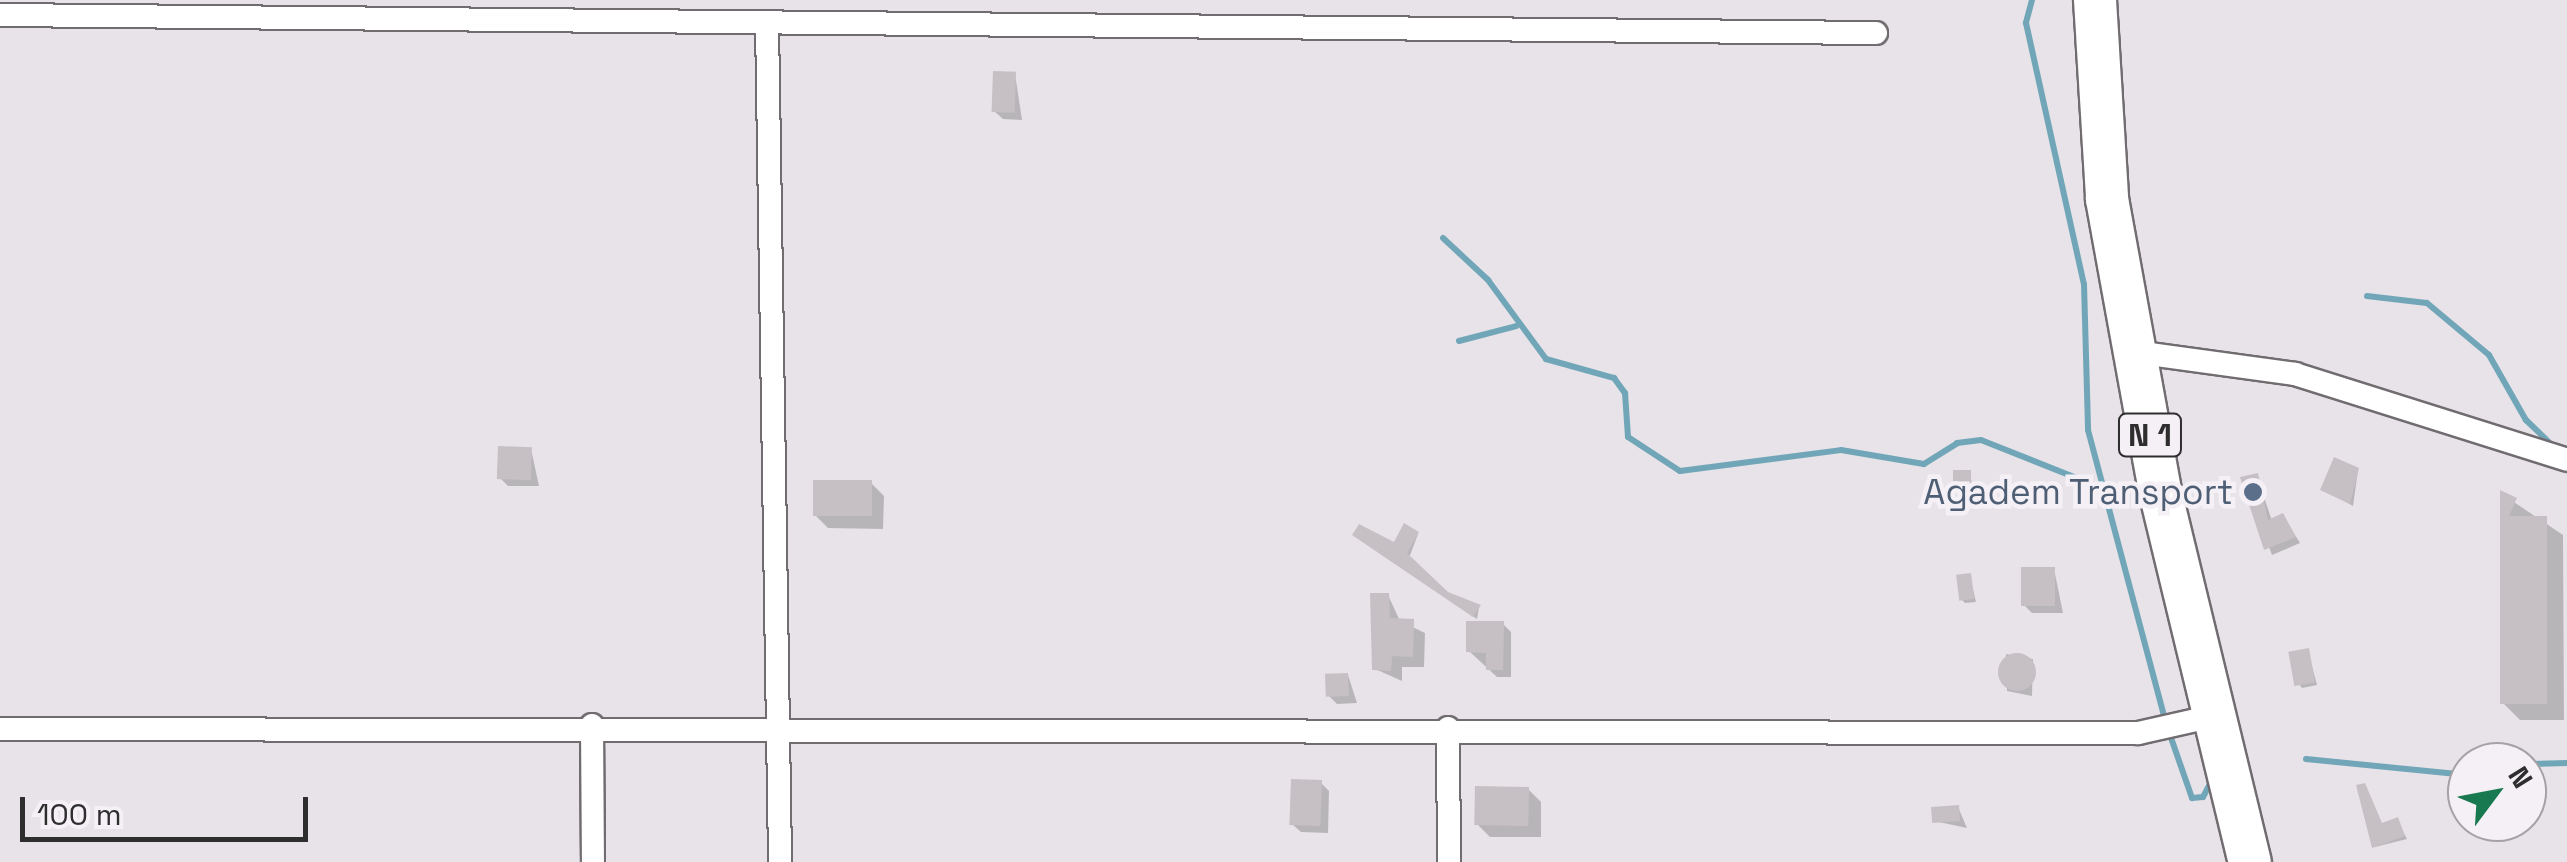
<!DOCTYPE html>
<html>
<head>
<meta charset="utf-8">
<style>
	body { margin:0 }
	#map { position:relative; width:2567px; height:862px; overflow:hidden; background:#e7e3e8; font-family:"Space Grotesk",sans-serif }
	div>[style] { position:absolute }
	.shadow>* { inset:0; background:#0003 }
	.stream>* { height:6px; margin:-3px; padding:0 3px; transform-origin:3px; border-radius:3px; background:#71a6b8 }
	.building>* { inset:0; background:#c6c0c4; transform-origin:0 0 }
	.round { border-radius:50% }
	.roads { filter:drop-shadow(2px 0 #706c70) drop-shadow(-2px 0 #706c70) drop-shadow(0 2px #706c70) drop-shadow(0 -2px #706c70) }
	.street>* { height:22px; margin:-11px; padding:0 11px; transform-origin:11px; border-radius:11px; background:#fff }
	.highway>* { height:42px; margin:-21px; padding:0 21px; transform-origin:21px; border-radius:21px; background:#fff }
	.dots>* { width:28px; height:28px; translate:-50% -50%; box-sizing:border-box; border:5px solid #f4f0f5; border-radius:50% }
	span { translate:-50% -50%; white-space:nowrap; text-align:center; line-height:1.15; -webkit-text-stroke:9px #f4f0f5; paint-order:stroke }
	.shield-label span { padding:2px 8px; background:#f4f0f5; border:2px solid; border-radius:8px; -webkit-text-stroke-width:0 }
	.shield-label { font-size:32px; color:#2f2e2f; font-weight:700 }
	.service-label { font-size:35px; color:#4e5e75 }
	.right { translate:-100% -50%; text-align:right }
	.north { position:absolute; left:2447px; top:742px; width:100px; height:100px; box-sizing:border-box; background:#f4f0f5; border:2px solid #a5a2a6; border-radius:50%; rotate:58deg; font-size:28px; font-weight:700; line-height:40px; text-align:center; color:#2f2e2f }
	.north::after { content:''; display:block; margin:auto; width:35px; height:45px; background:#187950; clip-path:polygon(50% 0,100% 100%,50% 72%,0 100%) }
	.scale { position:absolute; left:20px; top:797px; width:288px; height:45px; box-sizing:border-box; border:5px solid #2f2e2f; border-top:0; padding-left:12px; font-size:30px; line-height:35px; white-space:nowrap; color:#2f2e2f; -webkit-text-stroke:8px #f4f0f5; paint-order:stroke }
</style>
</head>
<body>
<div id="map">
	<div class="shadow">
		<div style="clip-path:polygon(1015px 74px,1022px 120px,1003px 119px,994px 111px)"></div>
		<div style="clip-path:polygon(531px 449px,539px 486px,508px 486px,500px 478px)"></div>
		<div style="clip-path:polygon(2358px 470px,2353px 506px,2322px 489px)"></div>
		<div style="clip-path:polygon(1970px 472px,1973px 492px,1960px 492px,1956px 489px)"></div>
		<div style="clip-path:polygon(2257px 476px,2272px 521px,2283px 516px,2300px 543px,2272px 555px,2244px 479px)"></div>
		<div style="clip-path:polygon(871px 483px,884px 496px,883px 529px,828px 528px,815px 515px)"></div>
		<div style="clip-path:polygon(2502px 494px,2563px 535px,2564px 720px,2520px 720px,2503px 703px)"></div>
		<div style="clip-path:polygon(1418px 534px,1409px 558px,1446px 594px,1479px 607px,1477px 619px,1359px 539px,1395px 545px)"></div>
		<div style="clip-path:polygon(2054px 569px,2063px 613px,2032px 613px,2024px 605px)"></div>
		<div style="clip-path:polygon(1970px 576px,1976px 602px,1965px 603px,1961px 599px)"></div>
		<div style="clip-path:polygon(1388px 595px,1400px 621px,1425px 633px,1424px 667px,1402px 667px,1402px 681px,1375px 669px)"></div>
		<div style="clip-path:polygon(1503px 624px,1511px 632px,1511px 677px,1497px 677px,1469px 651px)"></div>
		<div style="clip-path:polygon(2308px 651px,2317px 685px,2302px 688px,2299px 684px)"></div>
		<div style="clip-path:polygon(2006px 654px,2033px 659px,2032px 696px,2007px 691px)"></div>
		<div style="clip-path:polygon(1348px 675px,1357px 703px,1337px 704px,1329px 696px)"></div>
		<div style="clip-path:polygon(1321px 783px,1329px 791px,1328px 833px,1301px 832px,1292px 824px)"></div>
		<div style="clip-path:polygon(2364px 786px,2383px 826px,2397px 820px,2407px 839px,2375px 847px)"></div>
		<div style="clip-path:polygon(1528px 789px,1541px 802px,1541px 837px,1490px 837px,1477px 824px)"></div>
		<div style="clip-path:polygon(2467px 800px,2467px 822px,2480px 828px,2462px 827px,2457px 802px)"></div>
		<div style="clip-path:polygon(1958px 807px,1967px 828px,1934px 821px)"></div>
	</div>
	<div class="stream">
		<div style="left:2032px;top:0;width:24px;rotate:105deg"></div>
		<div style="left:2026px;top:23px;width:267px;rotate:77.5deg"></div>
		<div style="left:2084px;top:284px;width:146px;rotate:88.4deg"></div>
		<div style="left:2088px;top:430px;width:300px;rotate:75.1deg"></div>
		<div style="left:1443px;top:238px;width:62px;rotate:43deg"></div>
		<div style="left:1488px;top:280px;width:98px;rotate:53.7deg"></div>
		<div style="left:1546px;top:359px;width:71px;rotate:15.6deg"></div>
		<div style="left:1614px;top:378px;width:19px;rotate:54deg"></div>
		<div style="left:1625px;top:393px;width:44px;rotate:86.1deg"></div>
		<div style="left:1628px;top:437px;width:62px;rotate:33.2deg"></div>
		<div style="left:1680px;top:471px;width:162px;rotate:-7.4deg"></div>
		<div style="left:1841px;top:450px;width:84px;rotate:9.6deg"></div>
		<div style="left:1924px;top:464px;width:39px;rotate:-32deg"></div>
		<div style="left:1957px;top:443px;width:24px;rotate:-7deg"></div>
		<div style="left:1981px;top:440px;width:132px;rotate:21.7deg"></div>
		<div style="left:2367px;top:296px;width:60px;rotate:6.7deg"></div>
		<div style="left:2427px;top:303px;width:81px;rotate:40deg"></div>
		<div style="left:2489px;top:355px;width:75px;rotate:60.4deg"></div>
		<div style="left:2526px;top:420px;width:40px;rotate:44deg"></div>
		<div style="left:1459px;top:341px;width:59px;rotate:-14.7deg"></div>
		<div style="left:2169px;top:732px;width:70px;rotate:70.8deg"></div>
		<div style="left:2192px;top:798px;width:11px;rotate:-5deg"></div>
		<div style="left:2203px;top:797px;width:19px;rotate:-62deg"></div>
		<div style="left:2306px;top:759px;width:162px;rotate:5.7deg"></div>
		<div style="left:2527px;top:764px;width:40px;rotate:-1.4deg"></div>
	</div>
	<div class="building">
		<div style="left:993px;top:71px;width:23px;height:41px;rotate:2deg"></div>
		<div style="left:498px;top:446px;width:34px;height:33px;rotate:2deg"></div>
		<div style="clip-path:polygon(2334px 457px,2359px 468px,2350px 504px,2320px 490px)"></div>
		<div style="left:1953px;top:470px;width:18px;height:20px"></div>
		<div style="clip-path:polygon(2258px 473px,2268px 520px,2283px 513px,2296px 537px,2264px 550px,2240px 477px)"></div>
		<div style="left:813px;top:480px;width:59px;height:36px"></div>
		<div style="clip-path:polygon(2500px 490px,2517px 498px,2509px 516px,2547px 516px,2547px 704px,2500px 704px)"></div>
		<div style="clip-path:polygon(1404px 523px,1419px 532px,1407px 553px,1448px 592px,1481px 605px,1473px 617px,1352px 535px,1359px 524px,1394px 542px)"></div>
		<div style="left:2021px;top:567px;width:34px;height:39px"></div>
		<div style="left:1971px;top:573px;width:26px;height:15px;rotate:83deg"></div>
		<div style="clip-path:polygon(1370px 593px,1389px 593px,1390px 618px,1414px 619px,1413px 657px,1392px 656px,1391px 671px,1372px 670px)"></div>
		<div style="clip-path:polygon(1466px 621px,1504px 621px,1503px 670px,1486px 670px,1486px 653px,1466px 652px)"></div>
		<div style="left:2309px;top:648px;width:35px;height:21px;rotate:80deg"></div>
		<div class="round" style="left:1998px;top:653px;width:38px;height:38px"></div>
		<div style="left:1348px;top:673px;width:23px;height:23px;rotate:88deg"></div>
		<div style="left:1291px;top:779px;width:31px;height:46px;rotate:2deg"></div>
		<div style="clip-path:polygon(2365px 783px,2382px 823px,2398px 817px,2405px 836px,2372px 848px,2356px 785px)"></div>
		<div style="left:1475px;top:786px;width:54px;height:39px;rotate:1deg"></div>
		<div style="left:1959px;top:805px;width:16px;height:28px;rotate:86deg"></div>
	</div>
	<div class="roads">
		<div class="street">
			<div style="left:0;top:15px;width:1876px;rotate:0.55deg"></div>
			<div style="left:767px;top:22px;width:840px;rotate:89.11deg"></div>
			<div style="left:2135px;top:352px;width:162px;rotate:7.8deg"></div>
			<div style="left:2295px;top:374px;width:285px;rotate:17.5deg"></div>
			<div style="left:592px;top:725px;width:137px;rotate:89.6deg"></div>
			<div style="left:1448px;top:728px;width:134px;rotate:89.6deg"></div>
			<div style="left:0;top:729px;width:2138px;rotate:0.11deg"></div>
			<div style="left:2138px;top:733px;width:78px;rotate:-12.6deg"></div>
		</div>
		<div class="highway">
			<div style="left:2095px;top:0;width:199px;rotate:86.5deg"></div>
			<div style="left:2107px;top:199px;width:301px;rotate:79.7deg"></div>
			<div style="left:2161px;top:495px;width:378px;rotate:76.4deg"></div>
		</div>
	</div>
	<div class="dots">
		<div style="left:2253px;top:492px;background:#5c6f8a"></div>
	</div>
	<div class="shield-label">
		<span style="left:2150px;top:435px">N 1</span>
	</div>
	<div class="service-label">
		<span class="right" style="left:2233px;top:492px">Agadem Transport</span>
	</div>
	<div class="north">N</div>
	<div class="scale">100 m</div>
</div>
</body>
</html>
